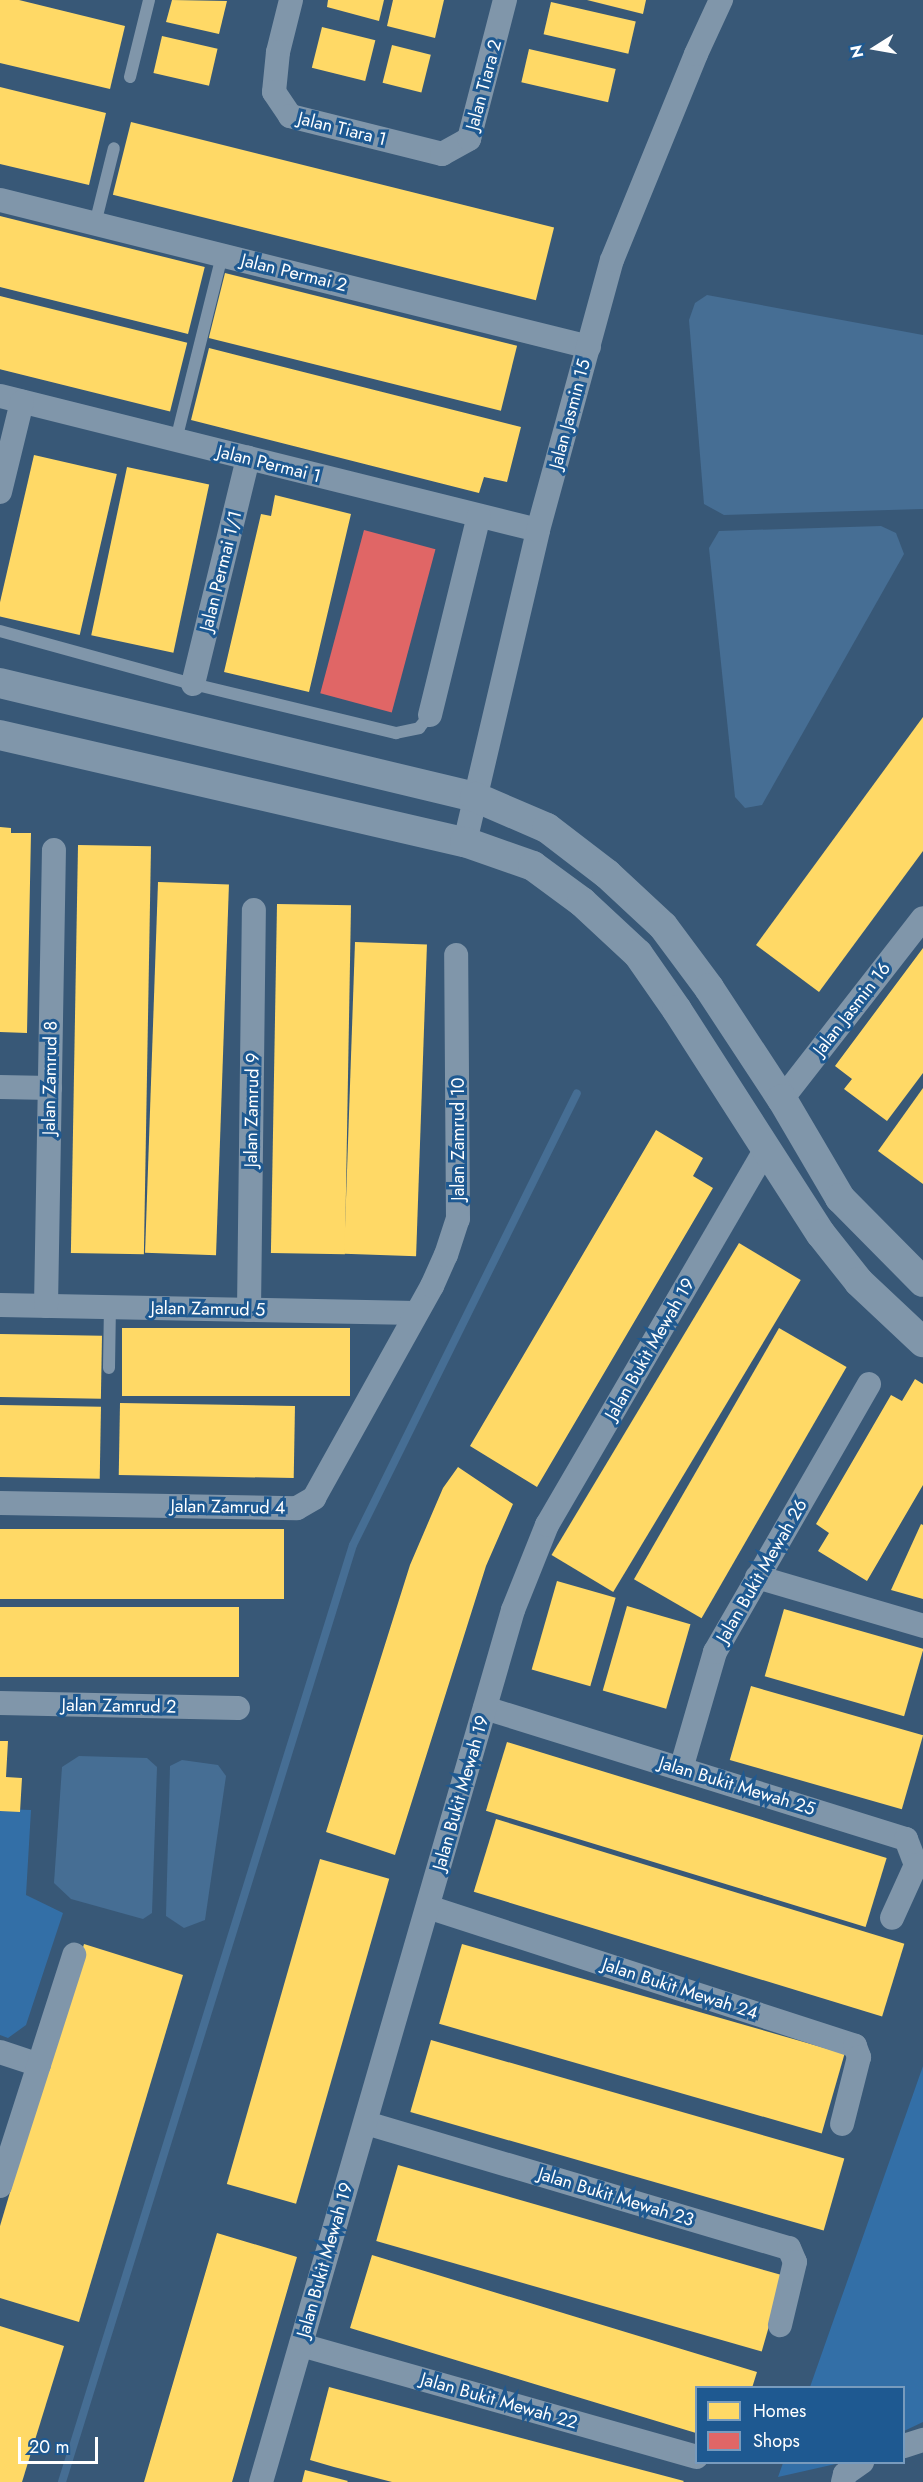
<!DOCTYPE html>
<html>
<head>
<meta charset="utf-8">
<style>
	body { margin:0 }
	#map { position:relative; width:923px; height:2482px; overflow:hidden; background:#385877; font-family:Jost,sans-serif }
	div>[style] { position:absolute }
	.green>* { inset:0; background:#336fa7 }
	.water>* { inset:0; background:#466e94 }
	.homes>* { inset:0; background:#ffd966; transform-origin:0 0 }
	.shops>* { inset:0; background:#e06666; transform-origin:0 0 }
	.stream>* { height:8px; margin:-4px; padding:0 4px; transform-origin:4px; border-radius:4px; background:#466e94 }
	.service>* { height:12px; margin:-6px; padding:0 6px; transform-origin:6px; border-radius:6px; background:#8096aa }
	.minor>* { height:24px; margin:-12px; padding:0 12px; transform-origin:12px; border-radius:12px; background:#8096aa }
	.tertiary>* { height:30px; margin:-15px; padding:0 15px; transform-origin:15px; border-radius:15px; background:#8096aa }
	span { translate:-50% -50%; white-space:nowrap; text-align:center; line-height:1.15; -webkit-text-stroke:6px #1e5991; paint-order:stroke }
	.street-label { font-size:18px; color:#fff }
	.legend { position:absolute; left:695px; top:2386px; width:210px; height:78px; box-sizing:border-box; background:#1e5991; border:2px solid #789bbd; margin:0; padding:8px 10px; list-style:none; font-size:18px; color:#fff }
	.legend li { display:flex; align-items:center; gap:12px; height:30px }
	.legend b { width:30px; border:2px solid #789bbd }
	.north { position:absolute; left:845px; top:18px; width:60px; height:60px; -webkit-text-stroke:4px #1e5991; paint-order:stroke; rotate:259deg; font-size:16px; font-weight:700; line-height:24px; text-align:center; color:#fff }
	.north::after { content:''; display:block; margin:auto; width:21px; height:27px; background:#fff; clip-path:polygon(50% 0,100% 100%,50% 72%,0 100%) }
	.scale { position:absolute; left:18px; top:2437px; width:80px; height:27px; box-sizing:border-box; border:3px solid #fff; border-top:0; padding-left:8px; font-size:18px; line-height:21px; white-space:nowrap; color:#fff; -webkit-text-stroke:4px #1e5991; paint-order:stroke }
</style>
</head>
<body>
<div id="map">
	<div class="green">
		<div style="clip-path:polygon(0 1809px,31px 1810px,26px 1895px,63px 1913px,26px 2025px,8px 2038px,0 2035px)"></div>
		<div style="clip-path:polygon(923px 2066px,923px 2422px,904px 2431px,904px 2388px,810px 2387px)"></div>
		<div style="clip-path:polygon(783px 2463px,783px 2462px,840px 2463px,778px 2477px)"></div>
	</div>
	<div class="water">
		<div style="clip-path:polygon(707px 295px,923px 335px,923px 509px,724px 515px,704px 504px,689px 320px,695px 303px)"></div>
		<div style="clip-path:polygon(881px 526px,896px 533px,904px 554px,762px 805px,745px 808px,735px 797px,709px 548px,719px 531px)"></div>
		<div style="clip-path:polygon(79px 1756px,147px 1758px,157px 1767px,152px 1913px,143px 1919px,71px 1899px,54px 1883px,62px 1767px)"></div>
		<div style="clip-path:polygon(182px 1760px,218px 1765px,226px 1776px,205px 1920px,184px 1928px,166px 1916px,170px 1766px)"></div>
	</div>
	<div class="homes">
		<div style="clip-path:polygon(0 0,19px 0,125px 26px,110px 89px,0 63px)"></div>
		<div style="clip-path:polygon(172px 0,227px 1px,219px 34px,166px 22px)"></div>
		<div style="clip-path:polygon(328px 0,384px 0,379px 21px,327px 7px)"></div>
		<div style="clip-path:polygon(393px 0,444px 0,435px 38px,387px 26px)"></div>
		<div style="clip-path:polygon(587px 0,646px 0,643px 14px)"></div>
		<div style="left:551px;top:2px;width:87px;height:33px;rotate:13deg"></div>
		<div style="left:322px;top:27px;width:55px;height:42px;rotate:14deg"></div>
		<div style="left:162px;top:36px;width:57px;height:38px;rotate:13deg"></div>
		<div style="left:392px;top:45px;width:40px;height:39px;rotate:14deg"></div>
		<div style="left:529px;top:49px;width:89px;height:34px;rotate:13deg"></div>
		<div style="clip-path:polygon(0 87px,106px 113px,89px 185px,0 164px)"></div>
		<div style="left:131px;top:122px;width:436px;height:75px;rotate:14deg"></div>
		<div style="left:0;top:216px;width:211px;height:69px;rotate:14deg"></div>
		<div style="left:225px;top:273px;width:301px;height:67px;rotate:14deg"></div>
		<div style="left:0;top:296px;width:193px;height:71px;rotate:14deg"></div>
		<div style="clip-path:polygon(209px 348px,521px 427px,507px 482px,484px 477px,479px 493px,191px 420px)"></div>
		<div style="left:34px;top:455px;width:85px;height:165px;rotate:13deg"></div>
		<div style="left:127px;top:467px;width:84px;height:172px;rotate:12deg"></div>
		<div style="clip-path:polygon(275px 495px,351px 514px,309px 692px,224px 672px,261px 514px,271px 516px)"></div>
		<div style="clip-path:polygon(923px 717px,923px 851px,819px 992px,756px 945px)"></div>
		<div style="clip-path:polygon(0 827px,11px 828px,11px 833px,31px 833px,27px 1033px,0 1032px)"></div>
		<div style="left:78px;top:845px;width:73px;height:408px;rotate:1deg"></div>
		<div style="left:158px;top:882px;width:71px;height:371px;rotate:2deg"></div>
		<div style="left:277px;top:904px;width:74px;height:349px;rotate:1deg"></div>
		<div style="left:355px;top:942px;width:72px;height:312px;rotate:2deg"></div>
		<div style="clip-path:polygon(923px 948px,923px 1073px,887px 1121px,844px 1089px,852px 1079px,835px 1066px)"></div>
		<div style="clip-path:polygon(923px 1088px,923px 1184px,878px 1151px)"></div>
		<div style="clip-path:polygon(656px 1130px,703px 1158px,693px 1176px,713px 1188px,537px 1487px,470px 1446px)"></div>
		<div style="left:739px;top:1243px;width:72px;height:364px;rotate:31deg"></div>
		<div style="left:122px;top:1328px;width:228px;height:68px"></div>
		<div style="left:779px;top:1328px;width:78px;height:290px;rotate:30deg"></div>
		<div style="left:0;top:1334px;width:102px;height:63px;rotate:1deg"></div>
		<div style="clip-path:polygon(915px 1379px,923px 1384px,923px 1485px,867px 1581px,818px 1551px,829px 1533px,816px 1524px,891px 1395px,902px 1401px)"></div>
		<div style="left:120px;top:1403px;width:175px;height:72px;rotate:1deg"></div>
		<div style="left:0;top:1405px;width:101px;height:72px;rotate:1deg"></div>
		<div style="clip-path:polygon(458px 1467px,513px 1504px,486px 1566px,395px 1855px,326px 1832px,410px 1565px,443px 1488px)"></div>
		<div style="clip-path:polygon(921px 1524px,923px 1525px,923px 1599px,891px 1590px)"></div>
		<div style="left:0;top:1529px;width:284px;height:70px"></div>
		<div style="left:557px;top:1581px;width:61px;height:92px;rotate:16deg"></div>
		<div style="left:627px;top:1606px;width:66px;height:88px;rotate:16deg"></div>
		<div style="left:0;top:1607px;width:239px;height:70px"></div>
		<div style="left:784px;top:1609px;width:145px;height:70px;rotate:16deg"></div>
		<div style="left:751px;top:1686px;width:179px;height:77px;rotate:16deg"></div>
		<div style="clip-path:polygon(0 1741px,8px 1741px,6px 1777px,22px 1778px,20px 1812px,0 1811px)"></div>
		<div style="left:507px;top:1742px;width:397px;height:72px;rotate:17deg"></div>
		<div style="left:496px;top:1819px;width:427px;height:76px;rotate:17deg"></div>
		<div style="left:320px;top:1859px;width:72px;height:338px;rotate:16deg"></div>
		<div style="clip-path:polygon(84px 1944px,183px 1975px,79px 2322px,0 2298px,0 2226px)"></div>
		<div style="left:462px;top:1944px;width:398px;height:83px;rotate:16deg"></div>
		<div style="left:431px;top:2040px;width:430px;height:75px;rotate:16deg"></div>
		<div style="left:398px;top:2165px;width:401px;height:79px;rotate:16deg"></div>
		<div style="clip-path:polygon(217px 2233px,297px 2257px,277px 2326px,232px 2482px,144px 2482px)"></div>
		<div style="clip-path:polygon(372px 2255px,757px 2372px,752px 2388px,696px 2388px,696px 2433px,350px 2328px)"></div>
		<div style="clip-path:polygon(0 2326px,64px 2346px,22px 2482px,0 2482px)"></div>
		<div style="clip-path:polygon(329px 2387px,684px 2481px,683px 2482px,392px 2482px,334px 2467px,310px 2460px)"></div>
		<div style="clip-path:polygon(305px 2470px,348px 2481px,347px 2482px,302px 2482px)"></div>
	</div>
	<div class="shops">
		<div style="left:364px;top:530px;width:74px;height:169px;rotate:15deg"></div>
	</div>
	<div class="stream">
		<div style="left:62px;top:2482px;width:981px;rotate:-72.75deg"></div>
		<div style="left:353px;top:1545px;width:504px;rotate:-63.64deg"></div>
	</div>
	<div class="service">
		<div style="left:130px;top:77px;width:79px;rotate:-76.1deg"></div>
		<div style="left:95px;top:224px;width:78px;rotate:-76deg"></div>
		<div style="left:176px;top:440px;width:191px;rotate:-76deg"></div>
		<div style="left:0;top:631px;width:200px;rotate:15.4deg"></div>
		<div style="left:193px;top:684px;width:209px;rotate:13.6deg"></div>
		<div style="left:396px;top:733px;width:24px;rotate:-12deg"></div>
		<div style="left:419px;top:728px;width:17px;rotate:-50deg"></div>
		<div style="left:109px;top:1368px;width:61px;rotate:-89.1deg"></div>
	</div>
	<div class="minor">
		<div style="left:291px;top:0;width:54px;rotate:104deg"></div>
		<div style="left:278px;top:52px;width:40px;rotate:95.7deg"></div>
		<div style="left:274px;top:92px;width:29px;rotate:56deg"></div>
		<div style="left:290px;top:116px;width:157px;rotate:14deg"></div>
		<div style="left:442px;top:154px;width:31px;rotate:-29deg"></div>
		<div style="left:469px;top:139px;width:144px;rotate:-75.5deg"></div>
		<div style="left:0;top:200px;width:607px;rotate:14.01deg"></div>
		<div style="left:0;top:396px;width:554px;rotate:13.99deg"></div>
		<div style="left:0;top:492px;width:93px;rotate:-76.3deg"></div>
		<div style="left:193px;top:684px;width:233px;rotate:-76.3deg"></div>
		<div style="left:430px;top:715px;width:205px;rotate:-76.2deg"></div>
		<div style="left:465px;top:842px;width:320px;rotate:-76.8deg"></div>
		<div style="left:538px;top:530px;width:280px;rotate:-74.7deg"></div>
		<div style="left:612px;top:260px;width:222px;rotate:-67.8deg"></div>
		<div style="left:696px;top:54px;width:60px;rotate:-65.2deg"></div>
		<div style="left:0;top:1087px;width:50px;rotate:1.1deg"></div>
		<div style="left:782px;top:1099px;width:229px;rotate:-52.1deg"></div>
		<div style="left:0;top:1305px;width:416px;rotate:1.1deg"></div>
		<div style="left:46px;top:1306px;width:456px;rotate:-89deg"></div>
		<div style="left:249px;top:1310px;width:400px;rotate:-89.3deg"></div>
		<div style="left:0;top:1503px;width:297px;rotate:1deg"></div>
		<div style="left:297px;top:1508px;width:20px;rotate:-30deg"></div>
		<div style="left:314px;top:1498px;width:243px;rotate:-60.9deg"></div>
		<div style="left:432px;top:1286px;width:34px;rotate:-66deg"></div>
		<div style="left:446px;top:1255px;width:38px;rotate:-72deg"></div>
		<div style="left:458px;top:1219px;width:264px;rotate:-90.4deg"></div>
		<div style="left:757px;top:1577px;width:173px;rotate:16.4deg"></div>
		<div style="left:0;top:1703px;width:238px;rotate:1.2deg"></div>
		<div style="left:485px;top:1708px;width:441px;rotate:17.3deg"></div>
		<div style="left:906px;top:1839px;width:28px;rotate:69deg"></div>
		<div style="left:916px;top:1865px;width:58px;rotate:114.4deg"></div>
		<div style="left:681px;top:1769px;width:122px;rotate:-73.8deg"></div>
		<div style="left:715px;top:1652px;width:309px;rotate:-60.1deg"></div>
		<div style="left:428px;top:1907px;width:449px;rotate:18deg"></div>
		<div style="left:855px;top:2046px;width:12px;rotate:70deg"></div>
		<div style="left:859px;top:2057px;width:69px;rotate:104.2deg"></div>
		<div style="left:0;top:2052px;width:41px;rotate:18.4deg"></div>
		<div style="left:366px;top:2123px;width:441px;rotate:16.5deg"></div>
		<div style="left:789px;top:2248px;width:15px;rotate:67deg"></div>
		<div style="left:795px;top:2262px;width:65px;rotate:103.4deg"></div>
		<div style="left:0;top:2186px;width:243px;rotate:-72.2deg"></div>
		<div style="left:301px;top:2345px;width:411px;rotate:15.8deg"></div>
		<div style="left:904px;top:2446px;width:20px;rotate:-18deg"></div>
		<div style="left:261px;top:2482px;width:908px;rotate:-73.88deg"></div>
		<div style="left:513px;top:1610px;width:92px;rotate:-68.2deg"></div>
		<div style="left:547px;top:1525px;width:435px;rotate:-59.8deg"></div>
		<div style="left:843px;top:2482px;width:8px;rotate:-76deg"></div>
		<div style="left:845px;top:2474px;width:21px;rotate:-35deg"></div>
	</div>
	<div class="tertiary">
		<div style="left:0;top:683px;width:488px;rotate:13.5deg"></div>
		<div style="left:475px;top:797px;width:78px;rotate:23.3deg"></div>
		<div style="left:547px;top:828px;width:76px;rotate:37.5deg"></div>
		<div style="left:607px;top:874px;width:76px;rotate:42.9deg"></div>
		<div style="left:663px;top:926px;width:77px;rotate:53.4deg"></div>
		<div style="left:709px;top:988px;width:133px;rotate:56.7deg"></div>
		<div style="left:782px;top:1099px;width:115px;rotate:59.6deg"></div>
		<div style="left:840px;top:1198px;width:118px;rotate:45.3deg"></div>
		<div style="left:0;top:735px;width:477px;rotate:13deg"></div>
		<div style="left:465px;top:842px;width:72px;rotate:19.4deg"></div>
		<div style="left:533px;top:866px;width:61px;rotate:36.3deg"></div>
		<div style="left:582px;top:902px;width:76px;rotate:42.9deg"></div>
		<div style="left:638px;top:954px;width:68px;rotate:55.1deg"></div>
		<div style="left:677px;top:1010px;width:266px;rotate:57.3deg"></div>
		<div style="left:821px;top:1234px;width:61px;rotate:51.6deg"></div>
		<div style="left:859px;top:1282px;width:88px;rotate:43.2deg"></div>
	</div>
	<div class="street-label">
		<span style="left:484px;top:85px;rotate:-75deg">Jalan Tiara 2</span>
		<span style="left:342px;top:129px;rotate:14deg">Jalan Tiara 1</span>
		<span style="left:294px;top:273px;rotate:14deg">Jalan Permai 2</span>
		<span style="left:570px;top:414px;rotate:-75deg">Jalan Jasmin 15</span>
		<span style="left:269px;top:464px;rotate:14deg">Jalan Permai 1</span>
		<span style="left:221px;top:571px;rotate:-76deg">Jalan Permai 1/1</span>
		<span style="left:852px;top:1009px;rotate:-52deg">Jalan Jasmin 16</span>
		<span style="left:50px;top:1078px;rotate:-89deg">Jalan Zamrud 8</span>
		<span style="left:252px;top:1110px;rotate:-89deg">Jalan Zamrud 9</span>
		<span style="left:458px;top:1139px;rotate:-90deg">Jalan Zamrud 10</span>
		<span style="left:208px;top:1309px;rotate:1deg">Jalan Zamrud 5</span>
		<span style="left:650px;top:1349px;rotate:-60deg">Jalan Bukit Mewah 19</span>
		<span style="left:228px;top:1507px;rotate:1deg">Jalan Zamrud 4</span>
		<span style="left:762px;top:1571px;rotate:-60deg">Jalan Bukit Mewah 26</span>
		<span style="left:119px;top:1706px;rotate:1deg">Jalan Zamrud 2</span>
		<span style="left:737px;top:1786px;rotate:17deg">Jalan Bukit Mewah 25</span>
		<span style="left:461px;top:1793px;rotate:-74deg">Jalan Bukit Mewah 19</span>
		<span style="left:680px;top:1989px;rotate:18deg">Jalan Bukit Mewah 24</span>
		<span style="left:616px;top:2197px;rotate:17deg">Jalan Bukit Mewah 23</span>
		<span style="left:325px;top:2260px;rotate:-74deg">Jalan Bukit Mewah 19</span>
		<span style="left:499px;top:2401px;rotate:16deg">Jalan Bukit Mewah 22</span>
	</div>
	<ul class="legend">
	<li><b style="height:16px;background:#ffd966"></b>Homes</li>
	<li><b style="height:16px;background:#e06666"></b>Shops</li>
	</ul>
	<div class="north">N</div>
	<div class="scale">20 m</div>
</div>
</body>
</html>
